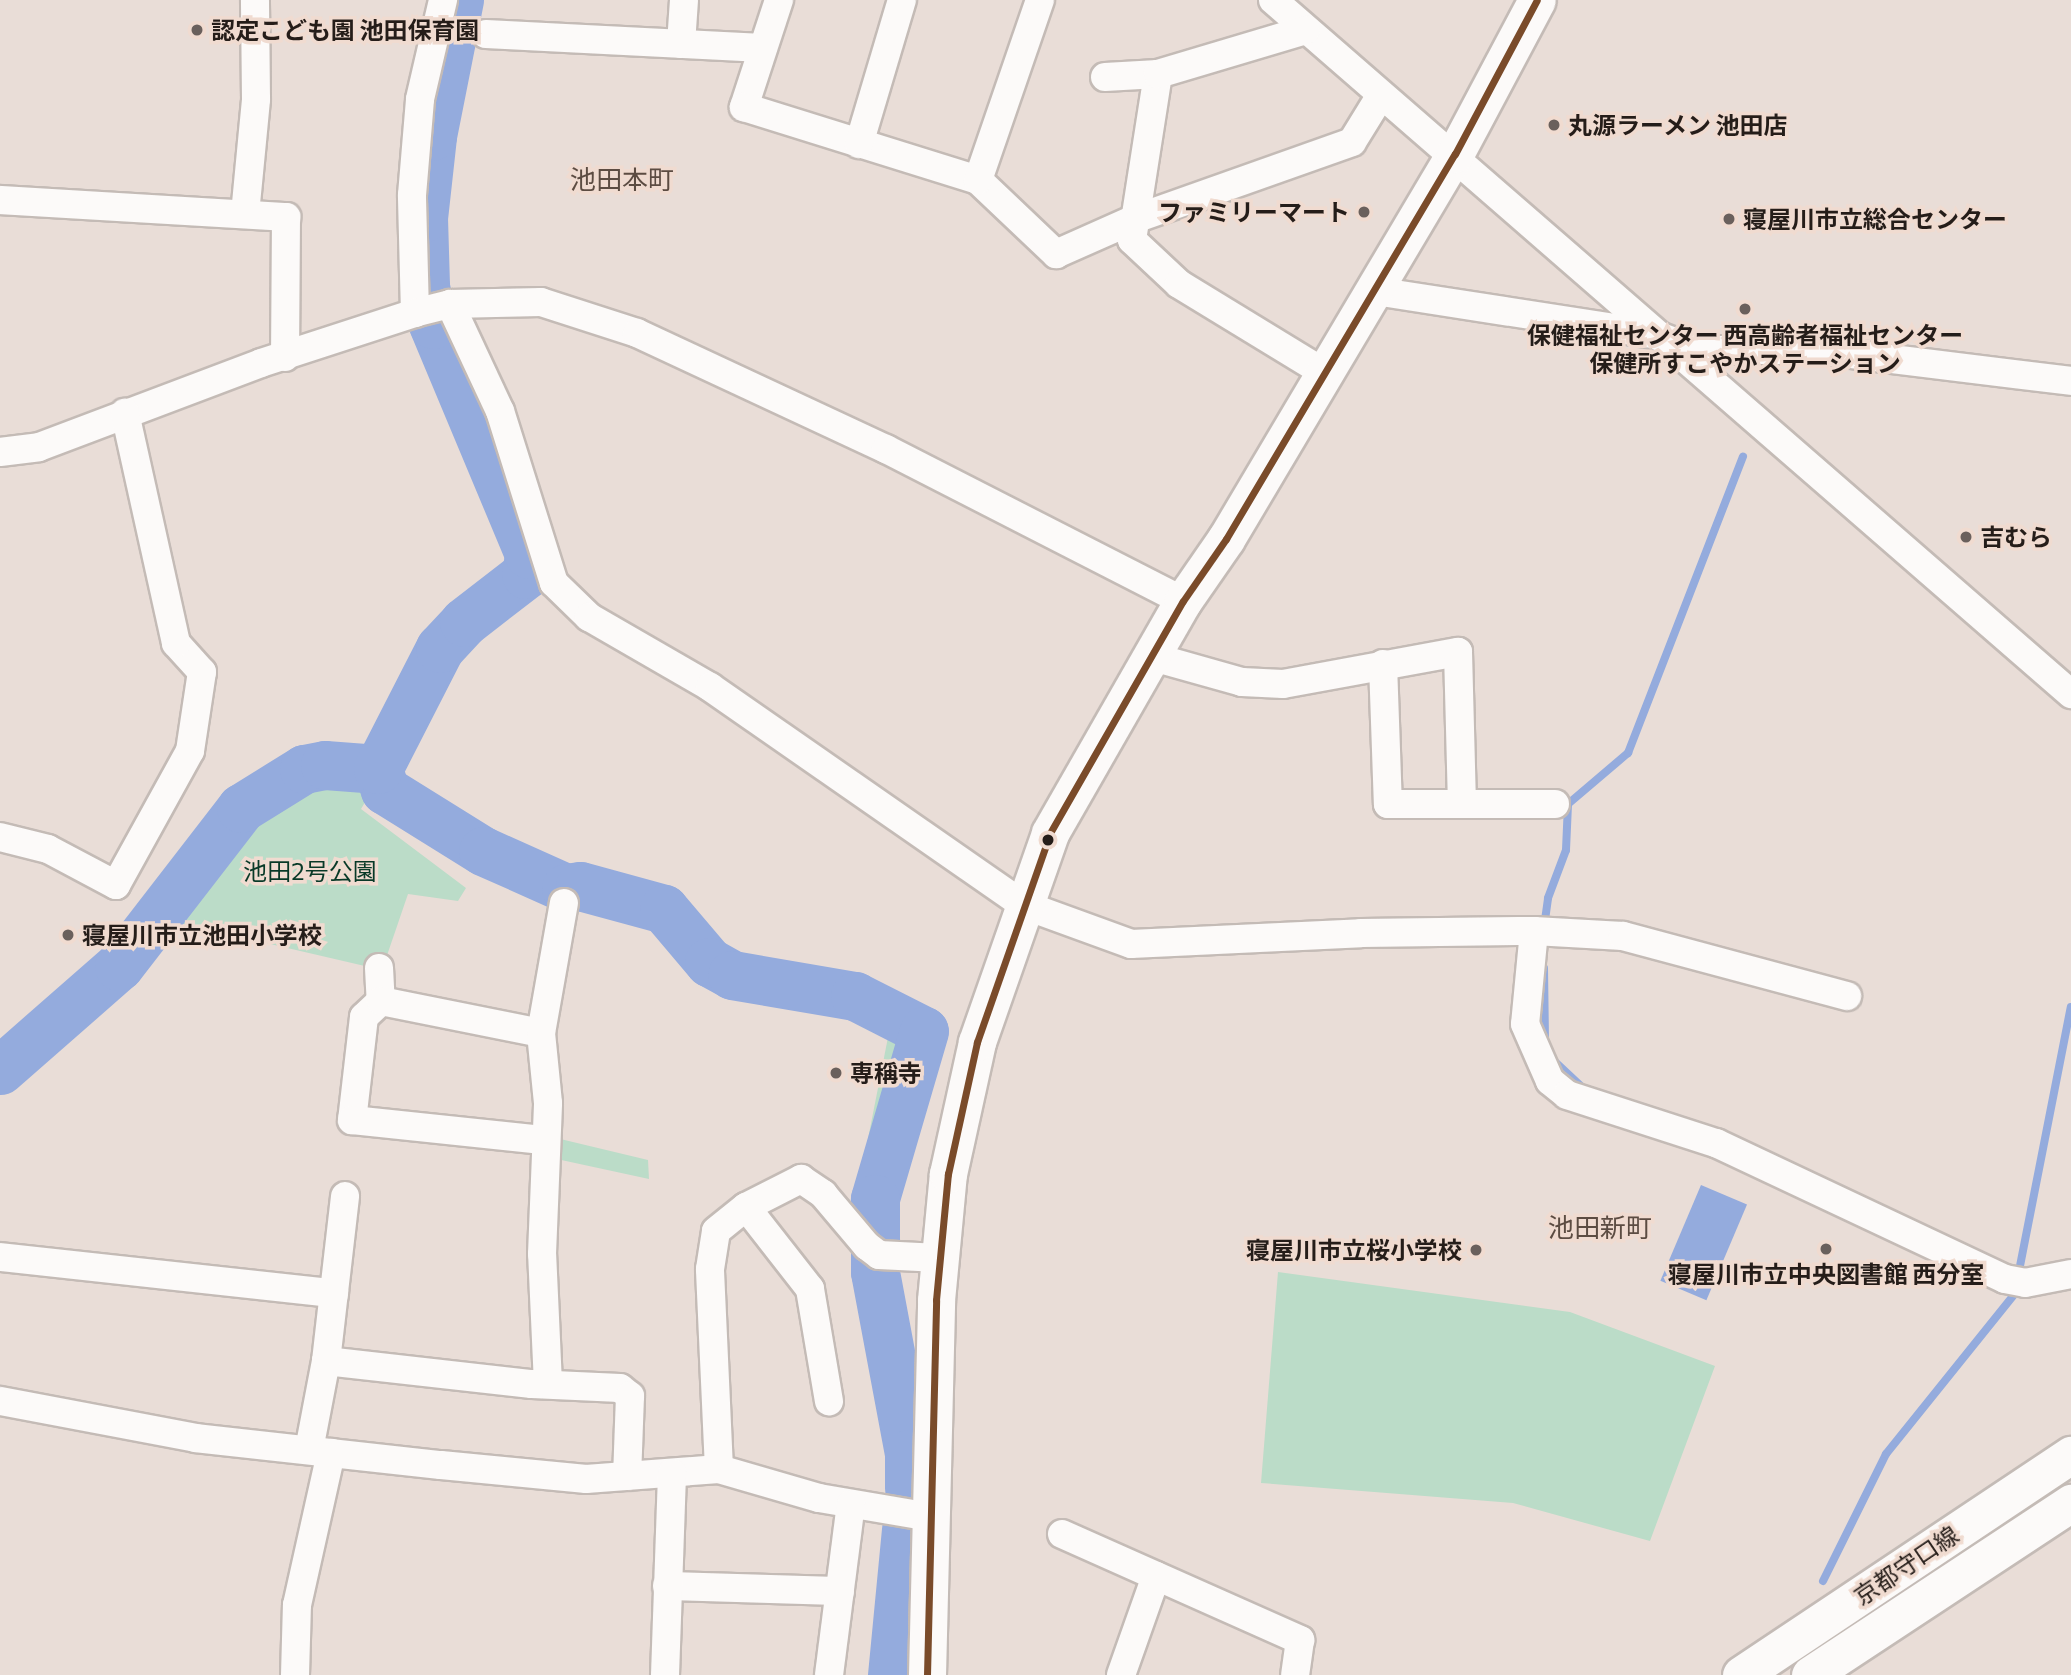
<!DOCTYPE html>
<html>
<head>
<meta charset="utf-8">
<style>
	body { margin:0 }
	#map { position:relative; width:2071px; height:1675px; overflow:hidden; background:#e9ddd7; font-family:Commissioner,"Noto Sans JP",sans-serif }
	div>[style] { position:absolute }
	.green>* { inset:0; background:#bbdcc8 }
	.water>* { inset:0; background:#94abdd; transform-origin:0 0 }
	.stream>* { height:8px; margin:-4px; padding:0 4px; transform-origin:4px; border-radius:4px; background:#94abdd }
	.river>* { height:49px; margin:-24.5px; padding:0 24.5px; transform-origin:24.5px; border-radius:24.5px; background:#94abdd }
	.roads { filter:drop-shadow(2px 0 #c4bbb6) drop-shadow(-2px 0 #c4bbb6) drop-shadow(0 2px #c4bbb6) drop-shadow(0 -2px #c4bbb6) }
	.minor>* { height:28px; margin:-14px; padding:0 14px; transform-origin:14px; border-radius:14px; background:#fcfaf9 }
	.major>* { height:37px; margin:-18.5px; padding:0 18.5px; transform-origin:18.5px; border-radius:18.5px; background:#fcfaf9 }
	.bus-1>* { height:7px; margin:-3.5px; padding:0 3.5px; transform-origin:3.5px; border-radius:3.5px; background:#7a4b2a }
	.dots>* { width:19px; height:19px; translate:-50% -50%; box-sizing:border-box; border:4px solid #f0dbd0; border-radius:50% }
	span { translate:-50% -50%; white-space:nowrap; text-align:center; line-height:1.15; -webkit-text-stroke:7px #f0dbd0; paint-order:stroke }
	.poi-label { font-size:24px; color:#251d19; font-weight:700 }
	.left { translate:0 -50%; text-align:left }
	.right { translate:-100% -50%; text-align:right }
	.park-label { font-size:24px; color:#083927 }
	.street-label { font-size:24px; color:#251d19 }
	.neighbourhood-label { font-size:26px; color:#5c4c42 }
</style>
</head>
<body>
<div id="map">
	<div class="green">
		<div style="clip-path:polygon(316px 773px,374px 787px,361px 809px,466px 888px,458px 901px,408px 894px,382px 970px,166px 920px,239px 820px)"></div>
		<div style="clip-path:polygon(891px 1022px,917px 1034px,883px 1158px,865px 1154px)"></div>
		<div style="clip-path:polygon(552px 1137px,648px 1160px,649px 1179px,552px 1158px)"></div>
		<div style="clip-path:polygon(1278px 1272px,1570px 1312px,1715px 1366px,1650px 1541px,1513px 1503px,1261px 1483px)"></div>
	</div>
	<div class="water">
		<div style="left:1701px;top:1185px;width:50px;height:104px;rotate:23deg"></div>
	</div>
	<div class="stream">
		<div style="left:1545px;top:920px;width:22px;rotate:-82deg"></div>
		<div style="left:1548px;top:898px;width:51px;rotate:-69.4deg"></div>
		<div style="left:1566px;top:850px;width:46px;rotate:-87.5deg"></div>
		<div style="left:1568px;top:804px;width:79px;rotate:-40.4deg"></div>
		<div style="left:1628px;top:753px;width:318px;rotate:-68.8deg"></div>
		<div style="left:1544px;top:968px;width:71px;rotate:89.2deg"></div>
		<div style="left:1553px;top:1060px;width:42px;rotate:43.1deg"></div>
		<div style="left:2019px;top:1271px;width:269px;rotate:-78.9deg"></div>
		<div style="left:1823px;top:1581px;width:142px;rotate:-63.6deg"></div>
		<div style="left:1886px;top:1454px;width:203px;rotate:-51.2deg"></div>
	</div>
	<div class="river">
		<div style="left:378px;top:769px;width:22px;rotate:72deg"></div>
		<div style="left:385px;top:790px;width:115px;rotate:31.9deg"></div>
		<div style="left:483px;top:851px;width:91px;rotate:24deg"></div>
		<div style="left:566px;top:888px;width:14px;rotate:-8deg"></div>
		<div style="left:580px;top:886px;width:87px;rotate:15.3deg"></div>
		<div style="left:664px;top:909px;width:70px;rotate:49.7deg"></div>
		<div style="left:709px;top:962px;width:26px;rotate:29deg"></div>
		<div style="left:732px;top:975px;width:125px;rotate:9.7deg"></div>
		<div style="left:855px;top:996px;width:77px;rotate:26.9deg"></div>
		<div style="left:924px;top:1031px;width:175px;rotate:106.3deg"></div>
		<div style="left:875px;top:1199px;width:73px;rotate:90deg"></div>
		<div style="left:875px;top:1272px;width:185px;rotate:79.4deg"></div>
		<div style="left:909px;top:1454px;width:34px;rotate:90deg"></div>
		<div style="left:0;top:1070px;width:158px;rotate:-41.2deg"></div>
		<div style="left:119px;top:966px;width:200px;rotate:-52.3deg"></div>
		<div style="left:241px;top:808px;width:74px;rotate:-31.8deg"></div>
		<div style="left:304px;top:769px;width:21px;rotate:-11deg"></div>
		<div style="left:325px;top:765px;width:53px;rotate:4.3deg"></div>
		<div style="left:378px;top:769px;width:136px;rotate:-62.9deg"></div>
		<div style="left:440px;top:648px;width:35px;rotate:-47deg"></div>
		<div style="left:464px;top:622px;width:78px;rotate:-37.7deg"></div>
		<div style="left:526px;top:574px;width:20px;rotate:-81deg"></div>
		<div style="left:529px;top:554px;width:249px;rotate:-112.7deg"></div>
		<div style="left:433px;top:324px;width:40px;rotate:-102deg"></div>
		<div style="left:425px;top:285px;width:67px;rotate:-91.7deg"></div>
		<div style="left:423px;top:218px;width:82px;rotate:-83.7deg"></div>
		<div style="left:432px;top:136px;width:139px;rotate:-78.8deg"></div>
		<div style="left:892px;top:1675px;width:146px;rotate:-84.5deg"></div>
	</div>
	<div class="roads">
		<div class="minor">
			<div style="left:779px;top:0;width:113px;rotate:108.1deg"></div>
			<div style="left:744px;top:107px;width:245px;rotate:17.3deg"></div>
			<div style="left:978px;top:180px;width:108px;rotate:43.5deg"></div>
			<div style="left:1056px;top:254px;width:86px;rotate:-23.9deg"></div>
			<div style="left:1135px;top:219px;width:230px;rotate:-19.5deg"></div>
			<div style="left:1352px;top:142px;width:55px;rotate:-58.3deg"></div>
			<div style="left:1273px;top:0;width:1058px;rotate:41.01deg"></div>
			<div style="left:486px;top:34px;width:277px;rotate:2.9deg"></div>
			<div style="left:681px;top:44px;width:44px;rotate:-86.1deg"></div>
			<div style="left:1158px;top:74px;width:168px;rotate:98.9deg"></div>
			<div style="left:1132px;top:240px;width:64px;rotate:43.1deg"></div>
			<div style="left:1179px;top:284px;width:169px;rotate:31.4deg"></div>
			<div style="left:1105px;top:77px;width:53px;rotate:-3.2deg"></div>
			<div style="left:1158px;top:74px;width:154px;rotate:-16.6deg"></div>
			<div style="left:859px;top:144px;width:150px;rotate:-73.4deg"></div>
			<div style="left:978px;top:180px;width:190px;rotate:-71deg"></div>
			<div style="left:0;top:200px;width:287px;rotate:3.4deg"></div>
			<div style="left:286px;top:217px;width:140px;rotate:90.4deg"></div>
			<div style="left:245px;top:214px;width:116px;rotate:-84.5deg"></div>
			<div style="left:256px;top:99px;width:99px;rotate:-90.6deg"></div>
			<div style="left:1375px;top:291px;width:282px;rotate:8.8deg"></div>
			<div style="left:1654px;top:334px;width:44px;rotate:21.3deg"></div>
			<div style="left:1695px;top:350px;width:124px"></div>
			<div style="left:1819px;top:350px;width:254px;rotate:7deg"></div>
			<div style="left:450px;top:304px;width:118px;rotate:65deg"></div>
			<div style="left:500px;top:411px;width:180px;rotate:72.6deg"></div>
			<div style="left:554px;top:583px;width:49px;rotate:44.2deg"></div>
			<div style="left:589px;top:617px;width:140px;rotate:30deg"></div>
			<div style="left:710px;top:687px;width:382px;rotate:34.8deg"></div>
			<div style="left:1024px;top:905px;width:114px;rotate:20deg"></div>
			<div style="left:1131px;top:944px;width:230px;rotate:-2.7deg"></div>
			<div style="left:1361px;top:933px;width:173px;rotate:-0.7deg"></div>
			<div style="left:1534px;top:931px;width:89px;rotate:3.2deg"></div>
			<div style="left:1623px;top:936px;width:232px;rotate:15deg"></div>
			<div style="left:415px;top:313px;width:118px;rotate:-91.5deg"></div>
			<div style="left:412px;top:195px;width:96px;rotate:-85.2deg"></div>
			<div style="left:420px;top:99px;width:102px;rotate:-76.9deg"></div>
			<div style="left:0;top:452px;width:39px;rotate:-7deg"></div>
			<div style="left:39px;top:447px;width:237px;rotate:-20.7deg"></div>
			<div style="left:261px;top:363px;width:165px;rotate:-18deg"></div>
			<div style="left:418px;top:312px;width:33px;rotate:-14deg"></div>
			<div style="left:450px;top:304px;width:91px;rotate:-1.3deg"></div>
			<div style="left:541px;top:302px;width:101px;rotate:17.9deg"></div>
			<div style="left:637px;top:333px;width:275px;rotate:25deg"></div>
			<div style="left:886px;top:449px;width:334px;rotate:27.1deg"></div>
			<div style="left:1153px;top:657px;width:92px;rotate:15.7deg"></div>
			<div style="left:1242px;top:682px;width:41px;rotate:2.8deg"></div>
			<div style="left:1283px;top:684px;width:178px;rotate:-10.4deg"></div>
			<div style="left:1458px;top:652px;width:150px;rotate:88.5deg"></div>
			<div style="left:1383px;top:664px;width:140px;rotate:88deg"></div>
			<div style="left:1388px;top:804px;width:167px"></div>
			<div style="left:0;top:837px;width:49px;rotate:14deg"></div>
			<div style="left:48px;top:849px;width:77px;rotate:27.9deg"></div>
			<div style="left:116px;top:885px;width:153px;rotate:-61.1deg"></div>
			<div style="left:190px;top:751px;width:80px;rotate:-81.4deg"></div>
			<div style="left:202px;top:672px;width:39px;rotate:-132deg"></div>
			<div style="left:176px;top:643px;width:236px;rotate:-102.5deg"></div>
			<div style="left:1534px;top:931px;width:93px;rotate:95.5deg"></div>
			<div style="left:1525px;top:1024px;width:62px;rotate:66.3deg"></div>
			<div style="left:1550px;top:1081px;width:22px;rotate:39deg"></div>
			<div style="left:1567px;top:1095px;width:157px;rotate:17.9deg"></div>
			<div style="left:1716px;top:1143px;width:319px;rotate:25.2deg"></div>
			<div style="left:2005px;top:1279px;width:20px;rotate:11deg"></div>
			<div style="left:2025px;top:1283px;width:47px;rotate:-11.1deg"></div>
			<div style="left:379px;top:968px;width:33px;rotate:87deg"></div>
			<div style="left:381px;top:1001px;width:23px;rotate:137deg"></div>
			<div style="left:364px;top:1017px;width:104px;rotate:96.6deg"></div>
			<div style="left:352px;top:1120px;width:192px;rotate:6deg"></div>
			<div style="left:381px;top:1001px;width:163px;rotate:11.3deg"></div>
			<div style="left:746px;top:1207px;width:104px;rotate:52deg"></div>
			<div style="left:810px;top:1289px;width:114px;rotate:80.4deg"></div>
			<div style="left:0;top:1257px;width:336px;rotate:6.2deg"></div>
			<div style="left:326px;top:1361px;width:207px;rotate:6.4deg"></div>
			<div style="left:532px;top:1384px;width:88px;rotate:2.6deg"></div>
			<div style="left:620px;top:1388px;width:13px;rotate:39deg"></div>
			<div style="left:630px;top:1396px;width:80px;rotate:92.1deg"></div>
			<div style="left:548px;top:1384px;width:130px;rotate:-92.6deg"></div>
			<div style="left:542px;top:1254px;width:151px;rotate:-87.7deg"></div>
			<div style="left:548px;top:1103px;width:70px;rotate:-95.7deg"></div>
			<div style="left:541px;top:1033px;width:132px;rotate:-80deg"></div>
			<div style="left:0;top:1401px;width:198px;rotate:10.7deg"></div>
			<div style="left:195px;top:1438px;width:247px;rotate:6.3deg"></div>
			<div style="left:441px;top:1465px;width:146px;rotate:5.5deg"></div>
			<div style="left:586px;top:1479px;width:133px;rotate:-4.3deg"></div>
			<div style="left:719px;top:1469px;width:104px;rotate:16.2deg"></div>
			<div style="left:819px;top:1498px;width:113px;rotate:9.7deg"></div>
			<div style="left:309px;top:1450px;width:91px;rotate:-79.2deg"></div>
			<div style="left:326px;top:1361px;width:166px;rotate:-83.4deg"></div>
			<div style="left:719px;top:1469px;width:200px;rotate:-92.6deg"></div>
			<div style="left:710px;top:1269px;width:38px;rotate:-81deg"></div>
			<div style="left:716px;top:1231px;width:38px;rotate:-39deg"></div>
			<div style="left:746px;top:1207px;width:62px;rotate:-27deg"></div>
			<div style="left:801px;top:1179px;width:27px;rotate:34deg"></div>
			<div style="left:823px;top:1194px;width:68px;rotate:49.8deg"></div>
			<div style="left:867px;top:1246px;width:15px;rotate:37deg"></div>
			<div style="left:879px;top:1255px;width:60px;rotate:2.9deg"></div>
			<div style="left:1062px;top:1534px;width:261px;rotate:24deg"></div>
			<div style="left:1300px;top:1640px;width:35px;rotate:98deg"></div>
			<div style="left:667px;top:1586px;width:173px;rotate:1.7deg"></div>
			<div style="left:295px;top:1675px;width:70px;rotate:-88.4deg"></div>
			<div style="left:297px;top:1605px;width:156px;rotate:-77.4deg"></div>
			<div style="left:665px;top:1675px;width:202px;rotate:-88deg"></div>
			<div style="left:829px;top:1675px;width:172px;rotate:-82.7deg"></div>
			<div style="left:1121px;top:1675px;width:105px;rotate:-70.5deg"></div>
		</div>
		<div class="major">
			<div style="left:927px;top:1675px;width:375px;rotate:-88.6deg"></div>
			<div style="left:936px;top:1300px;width:127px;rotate:-84.6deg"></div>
			<div style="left:948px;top:1174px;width:135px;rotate:-77.6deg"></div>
			<div style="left:977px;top:1042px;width:221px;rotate:-70.7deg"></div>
			<div style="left:1050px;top:833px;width:267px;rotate:-60.2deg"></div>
			<div style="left:1183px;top:601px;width:75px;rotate:-55.3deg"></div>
			<div style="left:1226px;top:539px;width:448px;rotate:-59.3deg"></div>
			<div style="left:1455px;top:154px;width:174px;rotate:-62deg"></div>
			<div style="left:1741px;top:1675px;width:397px;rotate:-33.7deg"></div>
			<div style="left:1810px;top:1675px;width:313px;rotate:-33.4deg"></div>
		</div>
	</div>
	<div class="bus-1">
		<div style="left:927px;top:1675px;width:375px;rotate:-88.6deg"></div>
		<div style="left:936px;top:1300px;width:127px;rotate:-84.6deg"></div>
		<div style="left:948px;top:1174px;width:135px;rotate:-77.6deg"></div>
		<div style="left:977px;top:1042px;width:221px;rotate:-70.7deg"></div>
		<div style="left:1050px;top:833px;width:267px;rotate:-60.2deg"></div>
		<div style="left:1183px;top:601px;width:75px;rotate:-55.3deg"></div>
		<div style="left:1226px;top:539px;width:448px;rotate:-59.3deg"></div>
		<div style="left:1455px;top:154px;width:174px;rotate:-62deg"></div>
	</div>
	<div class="dots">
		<div style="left:197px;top:30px;background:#6a605c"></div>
		<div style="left:1554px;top:125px;background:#6a605c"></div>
		<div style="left:1364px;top:212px;background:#6a605c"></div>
		<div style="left:1729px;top:219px;background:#6a605c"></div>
		<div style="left:1745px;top:309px;background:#6a605c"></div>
		<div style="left:1966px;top:537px;background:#6a605c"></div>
		<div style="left:1048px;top:840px;background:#251d19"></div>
		<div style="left:68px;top:935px;background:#6a605c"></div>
		<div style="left:836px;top:1073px;background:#6a605c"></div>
		<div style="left:1826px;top:1249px;background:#6a605c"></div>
		<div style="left:1476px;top:1250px;background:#6a605c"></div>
	</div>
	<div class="poi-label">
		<span class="left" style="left:211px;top:30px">認定こども園 池田保育園</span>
		<span class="left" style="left:1568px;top:125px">丸源ラーメン 池田店</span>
		<span class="right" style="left:1350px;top:212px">ファミリーマート</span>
		<span class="left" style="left:1743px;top:219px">寝屋川市立総合センター</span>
		<span style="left:1745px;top:349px">保健福祉センター 西高齢者福祉センター<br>保健所すこやかステーション</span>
		<span class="left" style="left:1980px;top:537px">吉むら</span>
		<span class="left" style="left:82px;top:935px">寝屋川市立池田小学校</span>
		<span class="left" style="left:850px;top:1073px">専稱寺</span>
		<span class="right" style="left:1462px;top:1250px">寝屋川市立桜小学校</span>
		<span style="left:1826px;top:1274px">寝屋川市立中央図書館 西分室</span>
	</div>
	<div class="park-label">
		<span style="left:310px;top:871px">池田2号公園</span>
	</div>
	<div class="street-label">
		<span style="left:1906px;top:1565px;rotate:-34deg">京都守口線</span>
	</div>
	<div class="neighbourhood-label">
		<span style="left:622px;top:179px">池田本町</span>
		<span style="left:1600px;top:1227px">池田新町</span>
	</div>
</div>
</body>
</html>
